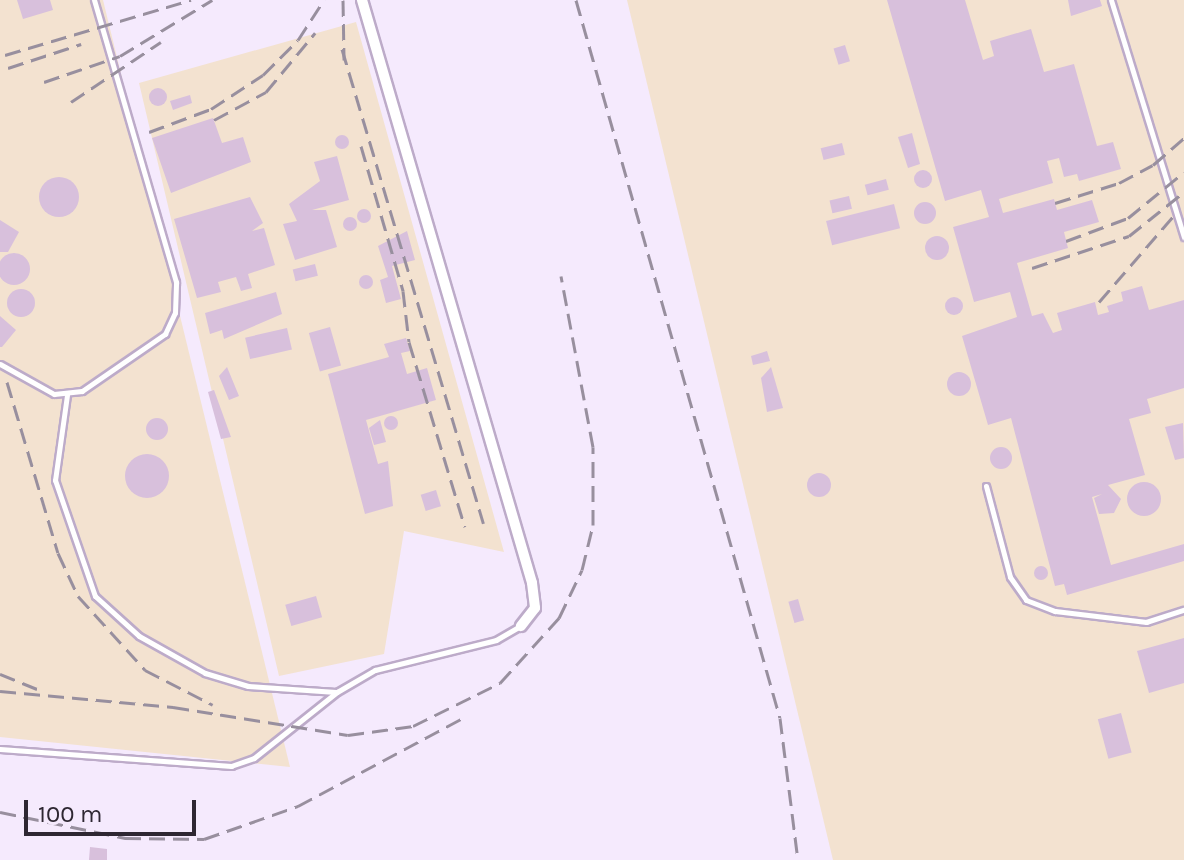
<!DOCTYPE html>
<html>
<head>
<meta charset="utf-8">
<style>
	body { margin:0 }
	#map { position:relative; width:1184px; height:860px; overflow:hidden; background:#f5eafd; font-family:Karla,sans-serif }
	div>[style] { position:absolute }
	.industrial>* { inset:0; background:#f3e2d0 }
	.building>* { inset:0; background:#d8c0dc; transform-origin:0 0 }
	.round { border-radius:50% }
	.roads { filter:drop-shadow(2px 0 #bdabc9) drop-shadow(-2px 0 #bdabc9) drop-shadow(0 2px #bdabc9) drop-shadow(0 -2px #bdabc9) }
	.lane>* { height:5px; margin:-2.5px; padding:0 2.5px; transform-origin:2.5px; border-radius:2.5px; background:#fff }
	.street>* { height:10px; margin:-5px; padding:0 5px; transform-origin:5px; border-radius:5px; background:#fff }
	.rail>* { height:3px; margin-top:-1.5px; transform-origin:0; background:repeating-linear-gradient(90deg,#988f9e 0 16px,transparent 0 24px) }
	span { translate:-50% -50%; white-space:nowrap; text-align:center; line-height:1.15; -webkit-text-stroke:8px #f5eafd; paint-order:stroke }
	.scale { position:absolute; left:24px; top:800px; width:172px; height:36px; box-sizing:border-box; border:4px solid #2e2732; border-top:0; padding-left:10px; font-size:24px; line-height:28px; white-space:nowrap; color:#2e2732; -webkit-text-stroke:6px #f5eafd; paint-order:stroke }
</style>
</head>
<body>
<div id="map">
	<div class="industrial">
		<div style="clip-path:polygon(0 0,103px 0,290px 767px,0 737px)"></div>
		<div style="clip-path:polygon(627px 0,1184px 0,1184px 860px,833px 860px)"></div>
		<div style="clip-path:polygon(356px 22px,504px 552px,404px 531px,384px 654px,279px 676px,139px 83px)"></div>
	</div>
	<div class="building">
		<div style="clip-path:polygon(17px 0,50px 0,53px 10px,23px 19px)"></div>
		<div style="clip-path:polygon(887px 0,965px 0,983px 60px,994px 56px,990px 41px,1031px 29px,1044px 72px,1074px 64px,1097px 146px,1113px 142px,1121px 169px,1079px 181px,1077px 174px,1064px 177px,1059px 158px,1047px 161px,1053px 183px,999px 199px,1003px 213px,1054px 199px,1057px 210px,1092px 200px,1099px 222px,1064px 232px,1068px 248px,1017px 263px,1032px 316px,1043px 313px,1053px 333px,1062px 330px,1057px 313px,1095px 302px,1098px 315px,1109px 312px,1107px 306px,1123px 301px,1121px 292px,1142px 286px,1149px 310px,1184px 300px,1184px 388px,1147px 399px,1151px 413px,1129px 419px,1145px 475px,1108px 485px,1121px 499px,1114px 513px,1099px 514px,1094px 498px,1102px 494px,1092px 497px,1111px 565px,1184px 544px,1184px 561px,1067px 595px,1064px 584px,1055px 586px,1011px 418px,988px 425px,962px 336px,1017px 317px,1010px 292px,974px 302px,953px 227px,989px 217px,981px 190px,945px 201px)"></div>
		<div style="clip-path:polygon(1068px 0,1100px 0,1102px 6px,1071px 16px)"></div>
		<div style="left:845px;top:45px;width:17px;height:12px;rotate:73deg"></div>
		<div class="round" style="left:149px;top:88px;width:18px;height:18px"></div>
		<div style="clip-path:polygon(190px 95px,192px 103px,173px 110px,170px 101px)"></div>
		<div style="clip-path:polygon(213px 118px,222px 143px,243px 137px,251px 162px,171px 193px,152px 138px)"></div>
		<div style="clip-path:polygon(912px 133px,920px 164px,908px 168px,898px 137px)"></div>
		<div class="round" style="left:335px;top:135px;width:14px;height:14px"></div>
		<div style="left:842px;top:143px;width:12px;height:22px;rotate:76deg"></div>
		<div style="clip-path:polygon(337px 156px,349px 200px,312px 210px,326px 210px,337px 247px,295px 260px,283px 224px,297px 221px,289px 204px,320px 181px,314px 162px)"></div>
		<div class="round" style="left:914px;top:170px;width:18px;height:18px"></div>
		<div class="round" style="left:39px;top:177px;width:40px;height:40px"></div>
		<div style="left:886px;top:179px;width:11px;height:22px;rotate:75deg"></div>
		<div style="left:849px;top:196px;width:13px;height:20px;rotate:77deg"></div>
		<div style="clip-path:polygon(250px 197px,263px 223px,252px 231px,264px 228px,275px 265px,248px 274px,252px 288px,241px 291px,236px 277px,218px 282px,221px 292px,197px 298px,174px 219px)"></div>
		<div class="round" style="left:914px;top:202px;width:22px;height:22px"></div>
		<div style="left:894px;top:204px;width:25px;height:70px;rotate:76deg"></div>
		<div class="round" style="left:357px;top:209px;width:14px;height:14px"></div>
		<div class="round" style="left:343px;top:217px;width:14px;height:14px"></div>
		<div style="clip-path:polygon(0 220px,19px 232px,8px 252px,0 252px)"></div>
		<div style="clip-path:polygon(407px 231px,415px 260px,392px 266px,401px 299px,386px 303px,380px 280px,388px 277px,378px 246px)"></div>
		<div class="round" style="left:925px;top:236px;width:24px;height:24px"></div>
		<div class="round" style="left:-2px;top:253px;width:32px;height:32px"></div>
		<div style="left:315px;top:264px;width:12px;height:23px;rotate:76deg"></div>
		<div class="round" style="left:359px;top:275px;width:14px;height:14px"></div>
		<div class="round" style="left:7px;top:289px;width:28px;height:28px"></div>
		<div style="clip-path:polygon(276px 292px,282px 314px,224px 339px,222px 330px,210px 334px,205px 313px)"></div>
		<div class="round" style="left:945px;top:297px;width:18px;height:18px"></div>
		<div style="clip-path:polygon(0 316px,16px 330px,2px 347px,0 347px)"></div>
		<div style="left:330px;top:327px;width:40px;height:22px;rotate:74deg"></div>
		<div style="left:287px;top:328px;width:22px;height:43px;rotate:77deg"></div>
		<div style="clip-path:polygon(406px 338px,410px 351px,401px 353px,407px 374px,427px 368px,436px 400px,366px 420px,378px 464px,388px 461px,393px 506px,365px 514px,328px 374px,389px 357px,384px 344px)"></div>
		<div style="clip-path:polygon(767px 351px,770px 361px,753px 365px,751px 356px)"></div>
		<div style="clip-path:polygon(227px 367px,239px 396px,229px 400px,219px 376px)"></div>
		<div style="clip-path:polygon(771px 367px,783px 408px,767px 412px,761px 378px)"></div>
		<div class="round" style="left:947px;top:372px;width:24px;height:24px"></div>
		<div style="clip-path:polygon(214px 390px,231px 437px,221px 439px,208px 392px)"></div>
		<div class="round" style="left:384px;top:416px;width:14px;height:14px"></div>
		<div class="round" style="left:146px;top:418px;width:22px;height:22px"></div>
		<div style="clip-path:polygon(380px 420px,386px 442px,374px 445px,369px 428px)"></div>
		<div style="clip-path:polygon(1183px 423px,1184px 458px,1175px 460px,1165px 427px)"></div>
		<div class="round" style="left:990px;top:447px;width:22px;height:22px"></div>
		<div class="round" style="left:125px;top:454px;width:44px;height:44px"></div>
		<div class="round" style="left:807px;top:473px;width:24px;height:24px"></div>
		<div class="round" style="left:1127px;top:482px;width:34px;height:34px"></div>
		<div style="left:436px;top:490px;width:17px;height:16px;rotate:73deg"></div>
		<div class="round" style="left:1034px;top:566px;width:14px;height:14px"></div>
		<div style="left:316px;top:596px;width:22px;height:32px;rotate:74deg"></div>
		<div style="left:798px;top:599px;width:22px;height:10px;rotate:74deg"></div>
		<div style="clip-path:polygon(1184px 638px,1184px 683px,1149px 693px,1137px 651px)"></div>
		<div style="left:1121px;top:713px;width:41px;height:24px;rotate:75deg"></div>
		<div style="clip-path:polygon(90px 847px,107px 849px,107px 860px,89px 860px)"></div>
	</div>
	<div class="roads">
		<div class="lane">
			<div style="left:1111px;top:0;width:248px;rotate:72.9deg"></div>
			<div style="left:0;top:364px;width:62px;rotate:29.1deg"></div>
			<div style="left:54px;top:394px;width:28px;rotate:-6deg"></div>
			<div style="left:82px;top:391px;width:101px;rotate:-34.5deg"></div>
			<div style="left:165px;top:334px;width:23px;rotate:-65deg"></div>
			<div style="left:175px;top:313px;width:31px;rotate:-88deg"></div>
			<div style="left:176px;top:282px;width:294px;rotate:-106.2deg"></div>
			<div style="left:67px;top:395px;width:86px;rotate:98deg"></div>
			<div style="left:55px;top:480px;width:123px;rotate:71deg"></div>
			<div style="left:95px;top:596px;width:59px;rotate:42.3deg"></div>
			<div style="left:139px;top:636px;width:76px;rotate:29.3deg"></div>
			<div style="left:205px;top:673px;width:45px;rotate:16.8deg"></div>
			<div style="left:248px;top:686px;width:88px;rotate:3.9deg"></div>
			<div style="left:986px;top:486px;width:94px;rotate:75.2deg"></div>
			<div style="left:1010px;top:577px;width:28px;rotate:55deg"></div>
			<div style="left:1026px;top:600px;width:31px;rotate:21deg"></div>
			<div style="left:1055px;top:611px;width:92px;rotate:6.9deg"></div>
			<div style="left:1146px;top:622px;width:40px;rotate:-18deg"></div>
			<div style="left:0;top:749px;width:232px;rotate:4.2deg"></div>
			<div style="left:231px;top:766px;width:24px;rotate:-19deg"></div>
			<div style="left:254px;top:758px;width:106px;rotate:-38.5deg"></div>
			<div style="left:337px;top:692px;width:44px;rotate:-30.1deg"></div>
			<div style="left:375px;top:670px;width:125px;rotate:-13.9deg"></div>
			<div style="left:496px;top:640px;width:28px;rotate:-30deg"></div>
		</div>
		<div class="street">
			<div style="left:362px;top:0;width:607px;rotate:73.74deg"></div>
			<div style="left:532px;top:583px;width:25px;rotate:83deg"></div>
			<div style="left:535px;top:608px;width:23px;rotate:128deg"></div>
		</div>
	</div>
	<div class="rail">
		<div style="left:343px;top:0;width:60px;rotate:89deg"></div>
		<div style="left:576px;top:0;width:746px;rotate:74.14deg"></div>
		<div style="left:780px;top:718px;width:143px;rotate:82.8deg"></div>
		<div style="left:342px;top:49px;width:495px;rotate:73.4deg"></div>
		<div style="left:5px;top:55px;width:194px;rotate:-16.5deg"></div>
		<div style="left:8px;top:68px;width:77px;rotate:-18.2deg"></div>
		<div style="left:44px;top:82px;width:80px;rotate:-18.9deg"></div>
		<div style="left:120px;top:56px;width:108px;rotate:-31.3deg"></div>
		<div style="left:71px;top:102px;width:108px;rotate:-33.7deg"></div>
		<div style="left:214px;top:120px;width:59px;rotate:-28.3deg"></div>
		<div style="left:266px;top:92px;width:77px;rotate:-50.3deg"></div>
		<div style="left:149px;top:132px;width:66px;rotate:-20.4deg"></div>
		<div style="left:211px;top:109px;width:62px;rotate:-33.2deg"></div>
		<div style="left:263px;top:75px;width:49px;rotate:-45deg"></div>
		<div style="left:298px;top:40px;width:48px;rotate:-57deg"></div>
		<div style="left:361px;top:146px;width:151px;rotate:73.8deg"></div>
		<div style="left:403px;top:291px;width:51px;rotate:83.3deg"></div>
		<div style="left:409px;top:342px;width:193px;rotate:73.2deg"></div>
		<div style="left:1055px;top:203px;width:67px;rotate:-17.4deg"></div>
		<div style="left:1119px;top:183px;width:38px;rotate:-28deg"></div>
		<div style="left:1153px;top:165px;width:41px;rotate:-41.1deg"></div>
		<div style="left:1066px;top:241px;width:66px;rotate:-20.4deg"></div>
		<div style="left:1128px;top:218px;width:72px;rotate:-39.4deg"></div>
		<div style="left:1032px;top:268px;width:102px;rotate:-18.3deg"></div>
		<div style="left:1129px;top:236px;width:70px;rotate:-38.7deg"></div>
		<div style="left:1099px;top:302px;width:118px;rotate:-49.1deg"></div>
		<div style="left:7px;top:382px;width:178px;rotate:73.4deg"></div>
		<div style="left:58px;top:553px;width:47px;rotate:65.1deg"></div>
		<div style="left:78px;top:596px;width:100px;rotate:47.8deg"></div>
		<div style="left:145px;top:670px;width:76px;rotate:27.2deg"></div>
		<div style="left:0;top:674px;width:40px;rotate:22deg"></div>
		<div style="left:0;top:691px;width:174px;rotate:5.3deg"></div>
		<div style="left:173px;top:707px;width:177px;rotate:9.1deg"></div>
		<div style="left:348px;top:735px;width:66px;rotate:-7.9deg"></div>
		<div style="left:413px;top:726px;width:97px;rotate:-26.3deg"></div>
		<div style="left:500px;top:683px;width:88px;rotate:-47.8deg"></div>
		<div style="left:559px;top:618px;width:53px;rotate:-64.4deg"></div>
		<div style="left:582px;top:570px;width:46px;rotate:-76.3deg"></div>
		<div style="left:593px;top:525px;width:78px;rotate:-90deg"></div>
		<div style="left:593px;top:447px;width:174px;rotate:-100.6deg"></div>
		<div style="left:0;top:812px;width:128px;rotate:11.7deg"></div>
		<div style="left:125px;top:838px;width:79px;rotate:0.7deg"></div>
		<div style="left:204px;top:839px;width:100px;rotate:-19.3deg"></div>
		<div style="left:298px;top:806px;width:189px;rotate:-28.1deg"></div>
	</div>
	<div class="scale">100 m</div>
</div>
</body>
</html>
